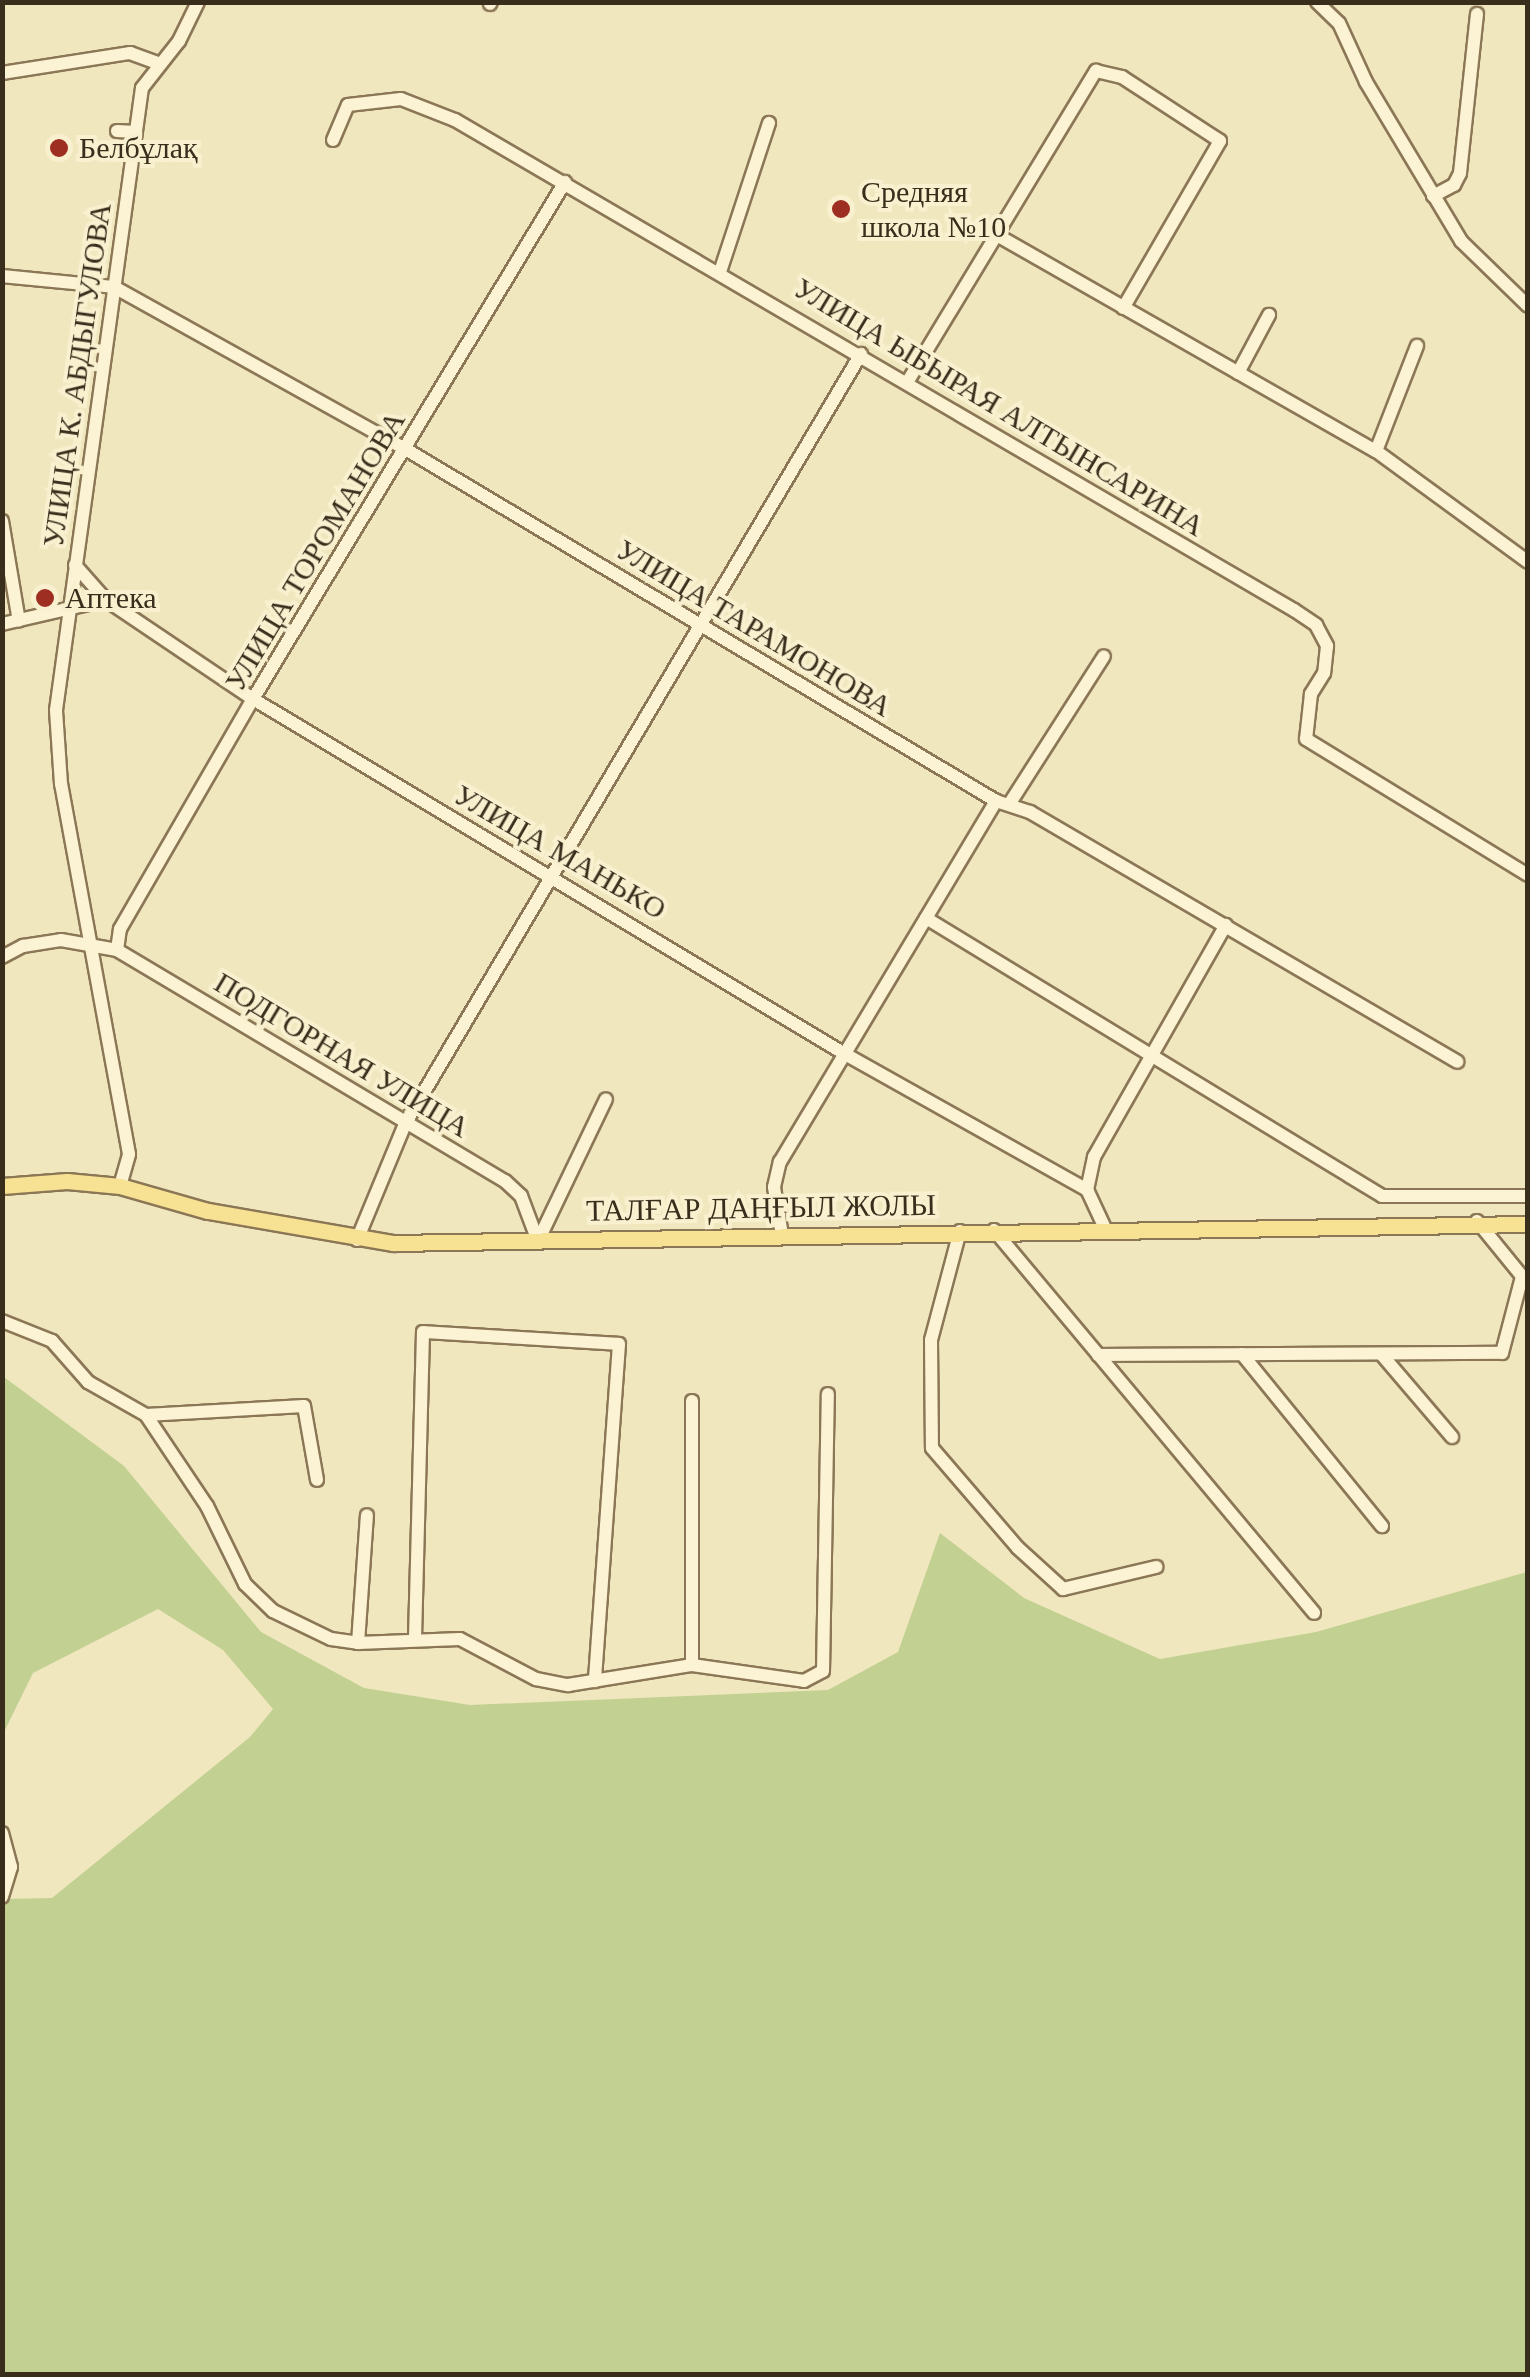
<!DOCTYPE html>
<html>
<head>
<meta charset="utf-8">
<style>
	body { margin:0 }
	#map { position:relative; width:1530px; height:2377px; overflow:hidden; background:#f1e7bf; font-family:Georgia,serif }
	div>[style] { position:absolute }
	.green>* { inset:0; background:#c2d092 }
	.roads { filter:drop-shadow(2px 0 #8b7756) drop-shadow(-2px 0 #8b7756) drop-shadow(0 2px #8b7756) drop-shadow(0 -2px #8b7756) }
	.minor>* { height:12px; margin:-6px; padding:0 6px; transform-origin:6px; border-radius:6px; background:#fbf3d3 }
	.major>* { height:15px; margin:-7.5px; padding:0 7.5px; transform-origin:7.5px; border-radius:7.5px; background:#f7e293 }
	.dots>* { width:28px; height:28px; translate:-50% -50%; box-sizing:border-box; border:5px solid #f8f0cf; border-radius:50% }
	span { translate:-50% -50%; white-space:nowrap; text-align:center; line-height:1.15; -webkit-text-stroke:8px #f8f0cf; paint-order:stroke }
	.poi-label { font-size:30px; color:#392d1c }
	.left { translate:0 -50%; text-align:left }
	.street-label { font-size:30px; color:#392d1c }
	.frame { position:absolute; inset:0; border:5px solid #392d1c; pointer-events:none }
</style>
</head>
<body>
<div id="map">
	<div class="green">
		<div style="clip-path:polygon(4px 1377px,124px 1466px,261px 1632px,364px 1688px,470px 1705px,828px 1690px,898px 1652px,940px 1533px,1024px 1598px,1160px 1659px,1316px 1632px,1527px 1572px,1527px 2374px,3px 2374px,2px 1899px,52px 1898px,250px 1737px,273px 1709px,223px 1650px,158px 1609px,33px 1673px,4px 1732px)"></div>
	</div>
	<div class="roads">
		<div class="minor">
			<div style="left:1317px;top:2px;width:30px;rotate:44deg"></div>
			<div style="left:1339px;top:23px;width:65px;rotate:65.4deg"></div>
			<div style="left:1366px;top:82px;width:185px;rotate:59.1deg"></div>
			<div style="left:1461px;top:241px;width:93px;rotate:44.1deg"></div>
			<div style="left:490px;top:4px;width:2px;rotate:-63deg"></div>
			<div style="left:2px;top:73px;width:130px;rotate:-8.9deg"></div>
			<div style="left:130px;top:53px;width:30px;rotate:20deg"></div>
			<div style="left:117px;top:131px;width:19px;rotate:3deg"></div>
			<div style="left:333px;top:140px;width:38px;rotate:-67deg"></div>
			<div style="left:348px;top:105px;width:53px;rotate:-6.5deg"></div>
			<div style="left:401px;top:99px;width:58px;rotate:21.3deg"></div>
			<div style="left:455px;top:120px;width:972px;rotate:30.29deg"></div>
			<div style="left:1294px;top:610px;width:27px;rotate:34deg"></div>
			<div style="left:1316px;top:625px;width:24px;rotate:62deg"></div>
			<div style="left:1327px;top:646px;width:27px;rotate:96deg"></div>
			<div style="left:1324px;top:673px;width:25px;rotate:122deg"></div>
			<div style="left:1311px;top:694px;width:45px;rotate:96.3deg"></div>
			<div style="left:1306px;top:739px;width:260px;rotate:31.5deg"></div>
			<div style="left:1433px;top:196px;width:24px;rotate:-28deg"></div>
			<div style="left:1454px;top:185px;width:13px;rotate:-63deg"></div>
			<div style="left:1460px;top:173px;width:160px;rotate:-83.9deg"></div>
			<div style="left:995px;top:234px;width:438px;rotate:29.7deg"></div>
			<div style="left:1376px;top:451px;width:188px;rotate:36.1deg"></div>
			<div style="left:720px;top:272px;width:157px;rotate:-71.8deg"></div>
			<div style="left:2px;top:276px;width:113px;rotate:5.6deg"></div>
			<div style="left:114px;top:287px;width:335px;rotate:29.1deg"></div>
			<div style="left:407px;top:450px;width:686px;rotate:30.79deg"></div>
			<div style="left:996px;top:801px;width:36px;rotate:18deg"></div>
			<div style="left:1030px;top:812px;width:495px;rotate:30.3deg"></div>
			<div style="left:1238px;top:373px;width:66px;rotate:-61.9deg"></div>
			<div style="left:908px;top:381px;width:363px;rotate:-58.8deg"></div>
			<div style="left:1096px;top:71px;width:27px;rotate:13deg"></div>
			<div style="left:1122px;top:77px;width:117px;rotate:33.1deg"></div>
			<div style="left:1220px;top:141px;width:193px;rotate:120.1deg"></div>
			<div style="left:1376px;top:451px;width:113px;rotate:-68.7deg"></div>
			<div style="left:2px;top:521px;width:101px;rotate:80.4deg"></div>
			<div style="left:75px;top:565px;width:47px;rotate:48.5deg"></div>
			<div style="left:2px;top:624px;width:107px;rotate:-13deg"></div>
			<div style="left:106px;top:600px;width:177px;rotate:34deg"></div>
			<div style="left:253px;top:699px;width:690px;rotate:30.95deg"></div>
			<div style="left:845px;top:1054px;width:278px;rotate:29.3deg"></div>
			<div style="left:1010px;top:803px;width:174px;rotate:-57.4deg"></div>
			<div style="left:926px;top:918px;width:534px;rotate:31.37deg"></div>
			<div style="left:1382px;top:1196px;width:146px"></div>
			<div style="left:117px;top:950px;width:21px;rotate:-82deg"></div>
			<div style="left:120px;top:929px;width:266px;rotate:-60deg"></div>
			<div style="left:253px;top:699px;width:604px;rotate:-58.89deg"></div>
			<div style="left:2px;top:957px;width:24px;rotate:-28deg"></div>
			<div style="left:23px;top:946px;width:38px;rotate:-9deg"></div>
			<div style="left:61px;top:940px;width:57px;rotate:10.1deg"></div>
			<div style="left:117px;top:950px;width:452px;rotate:30.8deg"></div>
			<div style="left:505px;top:1181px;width:22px;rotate:43deg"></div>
			<div style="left:521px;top:1196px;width:48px;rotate:69.3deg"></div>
			<div style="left:120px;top:1186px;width:33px;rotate:-74deg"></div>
			<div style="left:129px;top:1154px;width:376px;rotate:-100.4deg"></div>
			<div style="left:61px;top:784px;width:74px;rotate:-93.9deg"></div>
			<div style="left:56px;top:710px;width:628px;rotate:-82.13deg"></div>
			<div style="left:142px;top:88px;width:60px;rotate:-51.8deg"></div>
			<div style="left:179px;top:41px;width:43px;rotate:-64deg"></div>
			<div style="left:1477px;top:1221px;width:77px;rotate:50.8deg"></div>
			<div style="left:1104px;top:1226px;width:40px;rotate:-115deg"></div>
			<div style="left:1087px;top:1190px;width:34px;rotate:-78deg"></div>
			<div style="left:1094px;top:1157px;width:267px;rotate:-60.4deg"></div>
			<div style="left:994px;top:1230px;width:499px;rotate:50.1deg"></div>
			<div style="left:960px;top:1231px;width:113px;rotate:104.9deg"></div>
			<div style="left:931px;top:1340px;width:108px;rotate:89.5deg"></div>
			<div style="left:932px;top:1448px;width:132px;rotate:49.3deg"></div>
			<div style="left:1018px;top:1548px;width:61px;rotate:42.3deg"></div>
			<div style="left:1063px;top:1589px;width:96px;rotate:-13.3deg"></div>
			<div style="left:782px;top:1235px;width:49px;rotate:-99.5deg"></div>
			<div style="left:774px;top:1187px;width:26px;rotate:-77deg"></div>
			<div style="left:780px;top:1162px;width:421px;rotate:-59.1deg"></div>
			<div style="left:357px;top:1240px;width:126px;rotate:-67.5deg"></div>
			<div style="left:405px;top:1124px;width:895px;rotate:-59.37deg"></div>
			<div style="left:538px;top:1241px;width:157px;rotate:-64.4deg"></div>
			<div style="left:2px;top:1321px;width:54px;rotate:21.8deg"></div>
			<div style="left:52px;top:1341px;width:55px;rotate:48.7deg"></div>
			<div style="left:88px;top:1382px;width:67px;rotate:29.6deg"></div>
			<div style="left:146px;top:1415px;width:110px;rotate:56.2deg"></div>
			<div style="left:207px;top:1506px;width:87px;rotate:64deg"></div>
			<div style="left:245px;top:1584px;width:39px;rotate:44deg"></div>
			<div style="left:273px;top:1611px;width:64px;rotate:25.8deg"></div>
			<div style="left:331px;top:1639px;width:27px;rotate:8deg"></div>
			<div style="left:358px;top:1643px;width:102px;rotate:-2.2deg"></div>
			<div style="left:460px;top:1639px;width:86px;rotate:27.8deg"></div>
			<div style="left:536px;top:1679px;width:33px;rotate:11deg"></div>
			<div style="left:568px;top:1685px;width:126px;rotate:-9.2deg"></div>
			<div style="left:692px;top:1665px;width:264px;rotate:-90deg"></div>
			<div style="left:1242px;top:1354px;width:222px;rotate:50.9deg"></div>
			<div style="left:1098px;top:1355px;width:404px;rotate:-0.3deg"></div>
			<div style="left:1502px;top:1353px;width:79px;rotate:-75.3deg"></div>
			<div style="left:1382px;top:1355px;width:108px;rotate:49.5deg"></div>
			<div style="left:146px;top:1415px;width:158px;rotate:-3.3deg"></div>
			<div style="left:304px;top:1406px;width:75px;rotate:80deg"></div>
			<div style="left:415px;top:1638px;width:306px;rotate:-88.5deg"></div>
			<div style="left:423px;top:1332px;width:196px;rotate:3.5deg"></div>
			<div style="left:619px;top:1344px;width:338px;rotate:94.1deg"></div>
			<div style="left:358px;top:1643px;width:128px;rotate:-86deg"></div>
			<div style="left:692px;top:1665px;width:113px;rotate:8.1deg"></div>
			<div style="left:804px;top:1681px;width:21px;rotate:-28deg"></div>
			<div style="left:823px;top:1671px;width:277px;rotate:-89deg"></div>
			<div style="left:2px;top:1833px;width:35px;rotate:75deg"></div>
			<div style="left:11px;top:1867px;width:31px;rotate:107deg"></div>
		</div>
		<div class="major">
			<div style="left:2px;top:1186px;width:65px;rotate:-4.4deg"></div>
			<div style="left:67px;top:1181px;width:53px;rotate:5.4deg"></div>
			<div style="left:120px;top:1186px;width:91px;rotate:15.9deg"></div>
			<div style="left:208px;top:1211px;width:188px;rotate:9.8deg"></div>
			<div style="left:393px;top:1243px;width:1135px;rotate:-0.96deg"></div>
		</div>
	</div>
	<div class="dots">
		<div style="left:59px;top:148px;background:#9e2d22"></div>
		<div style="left:841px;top:209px;background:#9e2d22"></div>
		<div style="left:45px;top:598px;background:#9e2d22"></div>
	</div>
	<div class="poi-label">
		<span class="left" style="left:79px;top:148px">Белбұлақ</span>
		<span class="left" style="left:861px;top:209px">Средняя<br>школа №10</span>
		<span class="left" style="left:65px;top:598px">Аптека</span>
	</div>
	<div class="street-label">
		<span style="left:77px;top:375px;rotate:-82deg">УЛИЦА К. АБДЫГУЛОВА</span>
		<span style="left:999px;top:407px;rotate:31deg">УЛИЦА ЫБЫРАЯ АЛТЫНСАРИНА</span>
		<span style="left:315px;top:551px;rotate:-59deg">УЛИЦА ТОРОМАНОВА</span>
		<span style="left:754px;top:628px;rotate:31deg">УЛИЦА ТАРАМОНОВА</span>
		<span style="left:560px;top:852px;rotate:30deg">УЛИЦА МАНЬКО</span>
		<span style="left:342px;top:1055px;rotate:31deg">ПОДГОРНАЯ УЛИЦА</span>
		<span style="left:761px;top:1208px;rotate:-1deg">ТАЛҒАР ДАҢҒЫЛ ЖОЛЫ</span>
	</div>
	<div class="frame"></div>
</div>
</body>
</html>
